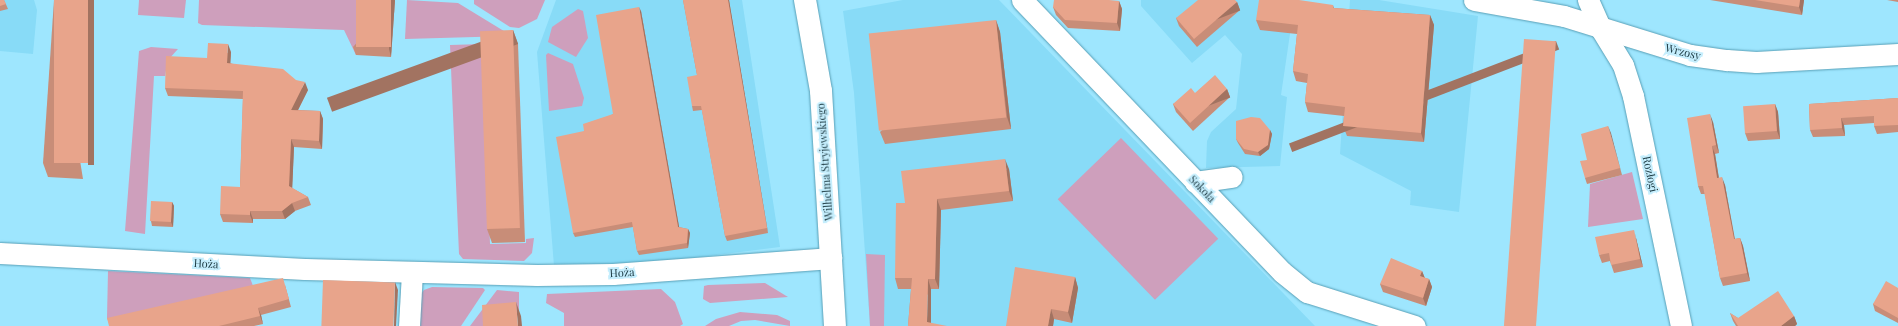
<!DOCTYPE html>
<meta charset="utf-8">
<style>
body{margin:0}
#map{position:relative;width:1898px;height:326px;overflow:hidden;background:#9ee6fe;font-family:"Playfair Display",serif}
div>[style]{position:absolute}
.built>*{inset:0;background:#88dbf7}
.green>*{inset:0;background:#ce9fbc;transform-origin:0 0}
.roads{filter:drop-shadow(0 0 1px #589fb6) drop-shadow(0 0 1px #589fb6)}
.street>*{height:21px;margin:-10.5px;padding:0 10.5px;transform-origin:10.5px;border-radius:10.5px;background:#fff}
.secondary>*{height:22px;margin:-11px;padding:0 11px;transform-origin:11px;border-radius:11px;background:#fff}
.wall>*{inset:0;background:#c88d78}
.shaded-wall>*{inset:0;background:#a27361;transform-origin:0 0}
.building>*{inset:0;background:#e8a48b;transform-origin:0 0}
span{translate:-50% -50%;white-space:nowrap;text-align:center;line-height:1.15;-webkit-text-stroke:4px #c5eefd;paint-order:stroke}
.street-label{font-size:11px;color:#203e47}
</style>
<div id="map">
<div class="built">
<i style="clip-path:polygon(0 0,34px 0,37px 10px,33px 54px,0 51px)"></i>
<i style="clip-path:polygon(556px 0,742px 0,780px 247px,668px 261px,554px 266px,537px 52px)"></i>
<i style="clip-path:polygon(903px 0,999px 0,1315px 326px,870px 326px,854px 93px,843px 11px)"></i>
<i style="clip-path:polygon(1141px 0,1295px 0,1281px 95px,1287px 97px,1280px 166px,1206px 168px,1207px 141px,1211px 132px,1236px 109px,1242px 54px,1225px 35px,1192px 63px,1141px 6px)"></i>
<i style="clip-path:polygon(1350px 0,1379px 0,1478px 16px,1459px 212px,1410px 205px,1411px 191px,1340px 154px)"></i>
</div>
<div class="green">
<i style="clip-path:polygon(139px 0,186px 0,184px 18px,138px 15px)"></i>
<i style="clip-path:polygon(199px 0,359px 0,356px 55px,344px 30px,202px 25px,198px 23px)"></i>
<i style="clip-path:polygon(407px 0,458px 3px,512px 36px,405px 39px)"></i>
<i style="clip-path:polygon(474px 0,545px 0,537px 19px,519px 28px,510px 27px,474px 4px)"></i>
<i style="clip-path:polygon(578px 9px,583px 11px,588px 38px,576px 57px,548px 42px,552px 27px)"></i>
<i style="clip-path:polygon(483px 44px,490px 244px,526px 243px,526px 239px,534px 238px,532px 253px,524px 261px,463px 259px,459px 254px,450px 45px)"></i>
<i style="clip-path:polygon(151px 47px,178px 49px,168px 60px,165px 76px,154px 76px,145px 234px,125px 231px,139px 51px)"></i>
<i style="clip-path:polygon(548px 53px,573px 64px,584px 98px,582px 106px,549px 111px,546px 55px)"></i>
<i style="left:1121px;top:138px;width:140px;height:88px;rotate:46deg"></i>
<i style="clip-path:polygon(1632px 172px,1643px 219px,1588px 227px,1590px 184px)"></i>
<i style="clip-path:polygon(866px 254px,885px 255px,884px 326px,870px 326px)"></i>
<i style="clip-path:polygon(108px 271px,250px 278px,255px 291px,110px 326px,107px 318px)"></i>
<i style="clip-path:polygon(765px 283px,788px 297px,710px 303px,703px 299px,704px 286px,708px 285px)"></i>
<i style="clip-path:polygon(432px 287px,483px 288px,485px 290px,461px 326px,418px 326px,421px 294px,424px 290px)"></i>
<i style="clip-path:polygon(661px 289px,675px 302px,683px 324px,680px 326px,564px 326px,564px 313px,546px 303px,547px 294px)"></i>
<i style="clip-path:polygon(497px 290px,519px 292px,519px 316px,488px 326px,470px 326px)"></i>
<i style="clip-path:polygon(740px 312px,777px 315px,790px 321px,790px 326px,755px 320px,741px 321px,729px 326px,705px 326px,716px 319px)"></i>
</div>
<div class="roads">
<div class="street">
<i style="left:1022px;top:0;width:376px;rotate:46.3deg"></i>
<i style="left:1282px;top:272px;width:32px;rotate:39deg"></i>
<i style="left:1307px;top:292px;width:113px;rotate:17.5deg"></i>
<i style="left:1474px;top:0;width:91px;rotate:10.1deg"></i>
<i style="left:1564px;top:16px;width:132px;rotate:17.2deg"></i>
<i style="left:1690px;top:55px;width:37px;rotate:8deg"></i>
<i style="left:1727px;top:60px;width:29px;rotate:4deg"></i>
<i style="left:1756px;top:62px;width:142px;rotate:-3.2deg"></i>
<i style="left:1588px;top:0;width:32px;rotate:66deg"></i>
<i style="left:1601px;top:29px;width:42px;rotate:58.6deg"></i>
<i style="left:1623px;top:65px;width:33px;rotate:72deg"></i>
<i style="left:1633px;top:96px;width:235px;rotate:78.2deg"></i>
<i style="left:1195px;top:182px;width:37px;rotate:-8deg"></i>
<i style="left:0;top:253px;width:305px;rotate:3deg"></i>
<i style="left:305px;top:269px;width:232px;rotate:1.5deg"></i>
<i style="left:537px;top:275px;width:76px;rotate:-0.8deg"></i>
<i style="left:613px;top:274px;width:219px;rotate:-4.2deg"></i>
<i style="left:409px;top:326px;width:54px;rotate:-86.8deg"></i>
</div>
<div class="secondary">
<i style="left:805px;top:0;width:92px;rotate:80deg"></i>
<i style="left:821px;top:91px;width:235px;rotate:86.6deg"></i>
</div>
</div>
<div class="wall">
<i style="clip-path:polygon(0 0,4px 0,8px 9px,0 11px)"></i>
<i style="clip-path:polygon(54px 0,83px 179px,48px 177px,43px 163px)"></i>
<i style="clip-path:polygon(395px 0,391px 57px,356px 55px,353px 47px)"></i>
<i style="clip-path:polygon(683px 0,729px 0,768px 233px,727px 241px,725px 236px,702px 110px,693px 111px,692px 106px,697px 75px)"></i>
<i style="clip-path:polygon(1710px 0,1804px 0,1802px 15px)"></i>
<i style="clip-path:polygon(1887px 0,1898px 0,1898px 2px)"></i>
<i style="clip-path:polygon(1119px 1px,1122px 9px,1120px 31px,1068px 28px,1056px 15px,1053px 7px)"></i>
<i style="clip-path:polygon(1237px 2px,1240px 10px,1197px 47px,1179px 26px,1176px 18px)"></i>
<i style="clip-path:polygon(1333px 5px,1334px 8px,1430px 15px,1434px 25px,1424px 142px,1347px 136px,1343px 126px,1344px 116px,1308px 112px,1305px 102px,1307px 83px,1296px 81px,1293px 71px,1297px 34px,1260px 30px,1256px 20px)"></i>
<i style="clip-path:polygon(641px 11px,679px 227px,688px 229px,690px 233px,688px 248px,639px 255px,637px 251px,633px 227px,575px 237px,573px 233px,584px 131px,613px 114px)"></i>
<i style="clip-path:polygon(996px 20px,1000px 32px,1011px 129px,885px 144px,880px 132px)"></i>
<i style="clip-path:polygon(513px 30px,518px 44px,525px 242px,492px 243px,487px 229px)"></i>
<i style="clip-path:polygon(231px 52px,230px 63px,308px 90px,298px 110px,320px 111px,323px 119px,322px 149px,294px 147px,292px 188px,308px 197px,311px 205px,295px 211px,285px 219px,253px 219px,253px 223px,223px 222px,220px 214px,240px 187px,243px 99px,168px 96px,165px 88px,207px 58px)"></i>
<i style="clip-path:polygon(1227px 89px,1230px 97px,1193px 131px,1176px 112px,1173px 104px,1195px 93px)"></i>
<i style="clip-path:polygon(1898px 98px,1898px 132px,1877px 134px,1874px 126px,1874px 123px,1844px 125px,1845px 136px,1813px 137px,1810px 130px,1809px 104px)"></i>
<i style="clip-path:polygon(1775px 104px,1778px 112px,1780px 139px,1748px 141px,1745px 133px)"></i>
<i style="clip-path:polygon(1713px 122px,1719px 153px,1715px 154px,1719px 178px,1725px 185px,1735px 239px,1740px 238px,1743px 246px,1750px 281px,1723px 286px,1720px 278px,1705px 194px,1701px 194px,1698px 186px)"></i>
<i style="clip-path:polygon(1608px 126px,1622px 175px,1587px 184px,1585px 178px,1587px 160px)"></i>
<i style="clip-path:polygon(1270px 130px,1272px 134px,1269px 149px,1260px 156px,1245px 154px,1238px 143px,1236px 139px)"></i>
<i style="clip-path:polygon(1009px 169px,1013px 201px,941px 210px,939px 289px,931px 289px,908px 326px,911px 289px,898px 289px,895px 278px,905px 203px)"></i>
<i style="clip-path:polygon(172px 202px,174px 206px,173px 227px,152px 226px,151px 221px)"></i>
<i style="clip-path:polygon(1636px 238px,1643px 267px,1614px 273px,1610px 261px,1602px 263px,1599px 255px)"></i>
<i style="clip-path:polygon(1422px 271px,1425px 278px,1429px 279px,1432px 287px,1426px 306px,1383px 292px,1380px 284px)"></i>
<i style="clip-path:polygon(1075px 277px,1078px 288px,1072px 323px,1054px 319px,1053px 326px,1006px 326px)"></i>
<i style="clip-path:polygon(285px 285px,291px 307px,261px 315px,263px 324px,254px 326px,109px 326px)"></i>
<i style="clip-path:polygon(1898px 288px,1898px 323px,1875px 311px,1873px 304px)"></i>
<i style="clip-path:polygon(1730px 313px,1738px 318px,1794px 316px,1797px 324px,1795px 326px,1736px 326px,1733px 321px)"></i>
</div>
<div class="shaded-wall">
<i style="left:88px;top:0;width:6px;height:165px"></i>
<i style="clip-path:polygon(391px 0,395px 0,391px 57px,389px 49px)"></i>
<i style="clip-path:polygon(728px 0,729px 0,768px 233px,767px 228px)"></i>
<i style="clip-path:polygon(1800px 0,1804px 0,1802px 15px,1799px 7px)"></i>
<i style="clip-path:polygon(1119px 1px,1122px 9px,1120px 31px,1117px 23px)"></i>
<i style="left:1237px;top:2px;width:9px;height:57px;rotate:69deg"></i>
<i style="clip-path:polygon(639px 7px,641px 11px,680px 232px,678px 227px)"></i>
<i style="clip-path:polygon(1430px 15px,1434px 25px,1424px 142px,1421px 133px)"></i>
<i style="clip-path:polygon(996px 20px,1000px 32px,1011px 129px,1007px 117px)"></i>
<i style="left:513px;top:30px;width:15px;height:198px;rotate:70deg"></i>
<i style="left:1556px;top:41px;width:9px;height:286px;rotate:69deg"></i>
<i style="clip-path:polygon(228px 44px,231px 52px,230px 71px,227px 63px)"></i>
<i style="clip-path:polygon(305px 82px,308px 90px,294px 118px,291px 110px)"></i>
<i style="left:1227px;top:89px;width:9px;height:50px;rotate:69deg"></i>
<i style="clip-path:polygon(1775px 104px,1778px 112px,1780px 139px,1777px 131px)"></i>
<i style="clip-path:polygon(320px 111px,323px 119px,322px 149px,319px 141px)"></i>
<i style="clip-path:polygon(1710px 114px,1713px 122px,1719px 153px,1716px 145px)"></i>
<i style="clip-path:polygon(1841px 118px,1844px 125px,1845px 136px,1842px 128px)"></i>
<i style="clip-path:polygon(1608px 126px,1611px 133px,1622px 175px)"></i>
<i style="clip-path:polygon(1270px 130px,1272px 134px,1269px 149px,1260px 156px,1258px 152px)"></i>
<i style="clip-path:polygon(291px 139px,294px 147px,292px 194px,289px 186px)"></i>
<i style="clip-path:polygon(1712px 146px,1715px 154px,1720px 186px,1717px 178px)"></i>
<i style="clip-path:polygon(1005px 159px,1009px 169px,1013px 201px,1009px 191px)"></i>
<i style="clip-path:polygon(1722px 177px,1725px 185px,1736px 247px,1734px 239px)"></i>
<i style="clip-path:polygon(937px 199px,941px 210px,939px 289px,935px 279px)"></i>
<i style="clip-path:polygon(172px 202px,174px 206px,173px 227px,171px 222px)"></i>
<i style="clip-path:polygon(292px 203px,295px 211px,285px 219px,282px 211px)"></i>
<i style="clip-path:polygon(250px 211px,253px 219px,253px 223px,250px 215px)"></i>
<i style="clip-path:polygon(688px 229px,690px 233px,688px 248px,687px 243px)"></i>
<i style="clip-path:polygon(1634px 230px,1636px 238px,1643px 267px,1640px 259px)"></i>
<i style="clip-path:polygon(1740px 238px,1743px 246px,1750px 281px,1747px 273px)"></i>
<i style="clip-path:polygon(1422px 271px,1425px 279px,1420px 276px)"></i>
<i style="clip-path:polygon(1075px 277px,1078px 288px,1072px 323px,1068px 312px)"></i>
<i style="clip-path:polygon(928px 279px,931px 289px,931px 326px,927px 322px)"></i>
<i style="clip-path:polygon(1429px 279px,1432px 287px,1426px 306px,1423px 298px)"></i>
<i style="clip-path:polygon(395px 282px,398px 290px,396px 326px,394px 326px)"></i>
<i style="clip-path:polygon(516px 302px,521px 316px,522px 326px,518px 326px)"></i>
<i style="clip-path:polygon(258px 308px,261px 315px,263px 324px,260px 316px)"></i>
<i style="clip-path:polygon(1051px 309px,1054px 319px,1053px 326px,1048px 326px)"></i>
<i style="clip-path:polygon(1794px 316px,1797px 324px,1795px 326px,1781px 326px)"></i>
</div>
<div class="building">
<i style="clip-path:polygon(0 0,4px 0,6px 4px,0 6px)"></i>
<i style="left:54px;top:0;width:34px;height:163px"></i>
<i style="left:356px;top:0;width:35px;height:47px"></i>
<i style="clip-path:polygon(683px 0,728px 0,767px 228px,725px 236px,701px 106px,692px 106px,687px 77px,697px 75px)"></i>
<i style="clip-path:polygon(1054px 0,1109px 0,1119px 1px,1117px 23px,1065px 20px,1053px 7px)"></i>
<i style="clip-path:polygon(1198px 0,1235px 0,1237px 2px,1194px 39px,1176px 18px)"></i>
<i style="clip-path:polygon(1259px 0,1299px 0,1333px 5px,1333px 8px,1430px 15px,1421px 133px,1343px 126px,1345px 107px,1305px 102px,1308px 74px,1293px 71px,1298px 25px,1256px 20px)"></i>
<i style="clip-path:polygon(1755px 0,1800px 0,1799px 7px)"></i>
<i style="clip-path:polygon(639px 7px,678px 227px,688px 229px,687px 243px,637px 251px,632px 222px,573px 233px,556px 137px,584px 131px,583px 124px,613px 114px,596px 15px)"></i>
<i style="left:996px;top:20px;width:98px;height:128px;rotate:84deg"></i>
<i style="left:513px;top:30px;width:198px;height:33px;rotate:88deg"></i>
<i style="left:1524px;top:39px;width:32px;height:288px;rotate:4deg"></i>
<i style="clip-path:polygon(208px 43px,228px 44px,227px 63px,283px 69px,296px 80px,305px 82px,291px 110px,320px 111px,319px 141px,291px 139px,289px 186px,308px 197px,292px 203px,282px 211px,250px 211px,250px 215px,220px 214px,221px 186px,240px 187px,243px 91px,165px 88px,166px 56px,207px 58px)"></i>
<i style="clip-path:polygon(1215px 75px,1227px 89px,1190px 123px,1173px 104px,1191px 88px,1195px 93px)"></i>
<i style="clip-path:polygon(1898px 98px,1898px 125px,1874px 126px,1874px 116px,1841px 118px,1842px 128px,1810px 130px,1809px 104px)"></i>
<i style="left:1775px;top:104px;width:27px;height:32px;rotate:86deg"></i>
<i style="clip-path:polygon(1710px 114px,1716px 145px,1712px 146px,1717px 178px,1722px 177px,1734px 239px,1740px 238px,1747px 273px,1720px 278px,1703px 186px,1698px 186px,1687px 118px)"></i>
<i style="clip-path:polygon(1251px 117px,1260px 118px,1270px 130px,1268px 145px,1258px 152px,1244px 149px,1236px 139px,1236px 121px)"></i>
<i style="clip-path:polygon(1608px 126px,1620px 168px,1585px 178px,1580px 161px,1587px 160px,1581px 134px)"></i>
<i style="clip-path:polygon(1005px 159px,1009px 191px,937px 199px,935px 279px,928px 279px,927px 322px,947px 326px,908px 326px,912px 278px,895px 278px,896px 203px,905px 203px,901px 171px)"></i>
<i style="left:151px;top:201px;width:21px;height:20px;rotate:3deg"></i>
<i style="clip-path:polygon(1634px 230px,1640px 259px,1611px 265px,1609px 253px,1599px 255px,1595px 237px)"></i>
<i style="clip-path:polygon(1391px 258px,1422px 271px,1420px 276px,1429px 279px,1423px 298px,1380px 284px)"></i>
<i style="clip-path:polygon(1015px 267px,1075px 277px,1068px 312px,1051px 309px,1048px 326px,1006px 326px)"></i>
<i style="clip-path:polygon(283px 278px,289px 299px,258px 308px,260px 316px,219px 326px,109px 326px,107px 318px)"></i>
<i style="left:323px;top:280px;width:72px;height:46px;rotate:2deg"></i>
<i style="clip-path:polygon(1886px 281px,1898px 288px,1898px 318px,1873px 304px)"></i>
<i style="clip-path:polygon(1778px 291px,1794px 316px,1781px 326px,1738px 326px,1730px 313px,1738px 318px)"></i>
<i style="clip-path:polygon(516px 302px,518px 326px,483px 326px,482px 305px)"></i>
</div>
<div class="street-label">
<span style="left:1683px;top:52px;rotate:14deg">Wrzosy</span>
<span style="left:825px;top:162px;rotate:-94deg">Wilhelma Stryjewskiego</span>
<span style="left:1650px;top:174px;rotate:78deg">Rozłogi</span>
<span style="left:1202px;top:189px;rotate:46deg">Sokola</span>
<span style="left:206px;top:264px;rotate:3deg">Hoża</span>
<span style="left:622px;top:273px;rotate:-3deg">Hoża</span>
</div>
</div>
